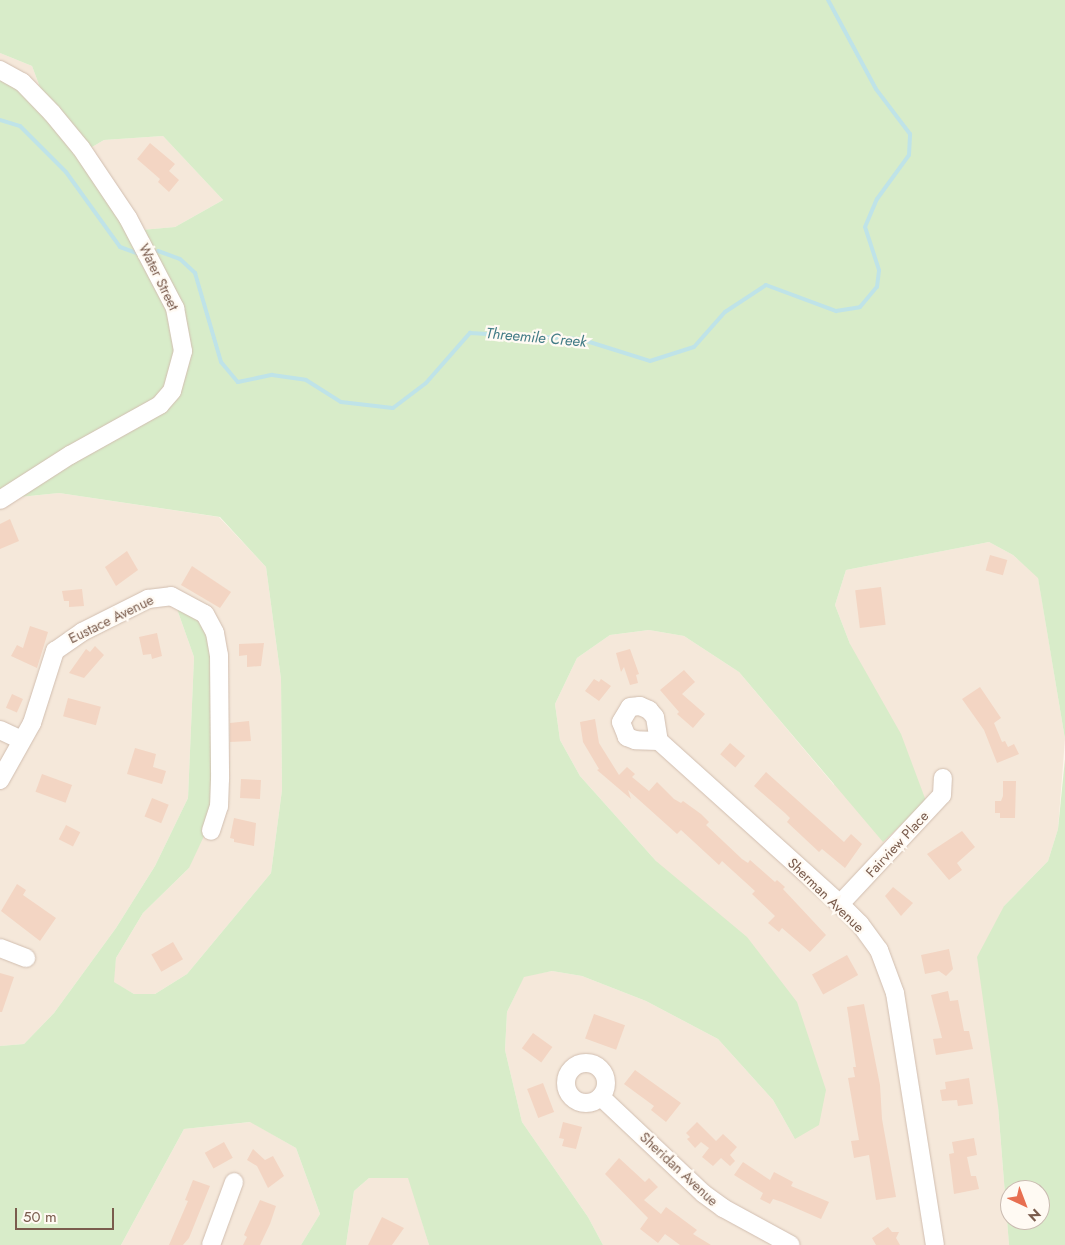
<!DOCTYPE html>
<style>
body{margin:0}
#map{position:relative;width:1065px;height:1245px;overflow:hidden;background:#fdf6ec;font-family:Jost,sans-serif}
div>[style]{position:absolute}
.residential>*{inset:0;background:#f5e8da}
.green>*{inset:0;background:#d8ecc9}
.stream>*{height:4px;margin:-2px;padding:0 2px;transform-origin:2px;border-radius:2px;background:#bfe3e8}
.building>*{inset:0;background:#f3d5c3;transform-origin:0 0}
.roads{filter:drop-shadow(0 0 1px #d1beb0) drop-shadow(0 0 1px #d1beb0)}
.minor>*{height:18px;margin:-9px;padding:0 9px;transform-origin:9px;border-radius:9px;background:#fff}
.minor>.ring{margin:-9px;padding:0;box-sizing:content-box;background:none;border:18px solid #fff;border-radius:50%}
span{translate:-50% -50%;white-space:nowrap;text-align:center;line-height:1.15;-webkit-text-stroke:4.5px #fffaf3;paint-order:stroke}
.street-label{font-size:14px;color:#7a5c4d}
.water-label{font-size:15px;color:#437c86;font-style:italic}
.north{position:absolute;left:1000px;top:1180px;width:50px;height:50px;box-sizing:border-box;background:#fffaf3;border:1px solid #cabbb1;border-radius:50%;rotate:137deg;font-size:14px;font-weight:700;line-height:20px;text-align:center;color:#7a5c4d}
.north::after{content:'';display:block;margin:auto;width:18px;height:22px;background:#e76f51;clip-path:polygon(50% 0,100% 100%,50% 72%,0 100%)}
.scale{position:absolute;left:15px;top:1208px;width:99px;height:22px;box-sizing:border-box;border:2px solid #7a5c4d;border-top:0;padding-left:6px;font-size:15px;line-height:18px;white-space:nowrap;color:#7a5c4d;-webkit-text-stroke:4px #fffaf3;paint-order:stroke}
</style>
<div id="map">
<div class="residential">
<i style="clip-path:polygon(0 53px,32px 66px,44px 98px,0 75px)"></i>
<i style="clip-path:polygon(163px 136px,223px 200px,175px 227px,141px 230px,87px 150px,104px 140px)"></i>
<i style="clip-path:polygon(59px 493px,219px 517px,266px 567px,281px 679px,282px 790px,271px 873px,187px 974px,155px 994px,134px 994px,113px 982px,116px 958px,143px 913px,189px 868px,215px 678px,177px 609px,194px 657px,188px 798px,155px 866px,116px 928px,54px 1013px,24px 1044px,0 1046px,0 494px,10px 498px)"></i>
<i style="clip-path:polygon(989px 542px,1013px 555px,1038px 577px,1065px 739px,1058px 829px,1048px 861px,1004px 906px,998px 1106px,1009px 1245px,603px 1245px,588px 1217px,522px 1122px,505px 1050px,507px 1012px,524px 976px,552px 971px,582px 976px,646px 1001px,718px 1039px,773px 1100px,795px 1139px,656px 861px,580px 776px,560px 740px,555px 704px,577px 658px,610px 635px,649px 630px,684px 636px,739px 672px,834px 785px,850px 644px,835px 605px,846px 570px)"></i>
<i style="clip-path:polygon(251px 1122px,296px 1148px,320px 1214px,301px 1245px,121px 1245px,184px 1129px)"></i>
<i style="clip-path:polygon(369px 1178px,409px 1178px,429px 1245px,346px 1245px,354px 1191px)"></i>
</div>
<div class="green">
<i style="clip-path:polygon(0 0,1065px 0,1065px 739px,1038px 578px,1013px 555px,989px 542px,846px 570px,835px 605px,850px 644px,901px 734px,926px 801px,883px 842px,739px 672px,684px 636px,649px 630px,610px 635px,577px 658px,555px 704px,560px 740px,580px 776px,656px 861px,747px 937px,797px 1002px,826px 1090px,819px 1125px,795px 1139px,773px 1100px,718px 1039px,646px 1001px,582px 976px,552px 971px,524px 977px,507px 1012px,505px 1050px,522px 1122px,588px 1217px,603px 1245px,429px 1245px,408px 1178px,369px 1178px,354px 1191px,346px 1245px,301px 1245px,320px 1214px,296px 1148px,250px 1122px,184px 1129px,121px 1245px,0 1245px,0 1046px,24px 1044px,54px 1013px,116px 928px,155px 866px,188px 798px,194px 657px,177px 609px,194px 615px,207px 630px,215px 678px,214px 792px,204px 836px,189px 868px,143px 913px,116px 958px,114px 982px,134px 994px,155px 994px,187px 974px,271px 873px,282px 790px,281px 679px,266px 567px,220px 517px,59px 493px,10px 498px,155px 415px,187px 362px,185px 315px,141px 230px,175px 227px,223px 200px,163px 136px,104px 140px,87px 150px,44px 98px,32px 66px,0 53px)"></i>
<i style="clip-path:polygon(0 75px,13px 83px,42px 111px,133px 226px,175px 330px,176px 364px,162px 391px,148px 403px,0 491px)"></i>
<i style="clip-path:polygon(evenodd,1065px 759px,1065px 1245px,1009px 1245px,998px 1106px,977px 957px,1004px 906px,1048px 861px,1058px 829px,1065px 759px,1010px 1190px,1040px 1190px,1040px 1220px,1010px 1220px,1010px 1190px)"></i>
</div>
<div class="stream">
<i style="left:0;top:120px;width:21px;rotate:17deg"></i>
<i style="left:20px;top:126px;width:65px;rotate:45deg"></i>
<i style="left:66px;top:172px;width:92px;rotate:54.2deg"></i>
<i style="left:120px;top:247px;width:20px;rotate:20deg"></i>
<i style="left:158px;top:251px;width:23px;rotate:20deg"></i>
<i style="left:180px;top:259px;width:21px;rotate:43deg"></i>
<i style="left:195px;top:273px;width:93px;rotate:73.7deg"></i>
<i style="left:221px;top:362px;width:26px;rotate:50deg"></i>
<i style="left:238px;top:382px;width:35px;rotate:-12deg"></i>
<i style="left:272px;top:375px;width:34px;rotate:8deg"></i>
<i style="left:306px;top:380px;width:41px;rotate:32.2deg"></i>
<i style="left:341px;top:402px;width:52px;rotate:6.6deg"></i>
<i style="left:393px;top:408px;width:41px;rotate:-37.1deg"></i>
<i style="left:426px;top:383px;width:67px;rotate:-48.7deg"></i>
<i style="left:470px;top:333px;width:110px;rotate:3.1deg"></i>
<i style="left:580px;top:339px;width:73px;rotate:17.4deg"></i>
<i style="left:650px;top:361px;width:46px;rotate:-17.7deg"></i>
<i style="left:694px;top:347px;width:47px;rotate:-48.5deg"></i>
<i style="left:725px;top:312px;width:49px;rotate:-33.4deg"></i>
<i style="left:766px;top:285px;width:75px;rotate:20.4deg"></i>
<i style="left:836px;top:311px;width:24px;rotate:-9deg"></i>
<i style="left:860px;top:307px;width:26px;rotate:-50deg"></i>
<i style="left:877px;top:287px;width:17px;rotate:-83deg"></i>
<i style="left:879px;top:270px;width:45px;rotate:-108deg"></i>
<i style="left:865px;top:227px;width:30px;rotate:-67deg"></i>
<i style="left:877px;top:199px;width:54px;rotate:-54deg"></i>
<i style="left:909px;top:155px;width:21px;rotate:-87deg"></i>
<i style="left:910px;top:134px;width:56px;rotate:-127.1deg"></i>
<i style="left:876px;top:89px;width:101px;rotate:-118.3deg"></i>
</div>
<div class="building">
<i style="clip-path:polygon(150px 143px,175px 164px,169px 171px,179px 180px,169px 192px,158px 182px,160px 179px,137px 159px)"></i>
<i style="clip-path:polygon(10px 519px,19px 541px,0 549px,0 524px)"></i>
<i style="clip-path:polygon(127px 551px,138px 570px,116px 586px,105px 567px)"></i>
<i style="left:990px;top:555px;width:18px;height:16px;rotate:16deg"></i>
<i style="clip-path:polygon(192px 566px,231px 592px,220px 608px,181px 585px)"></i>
<i style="left:881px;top:587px;width:38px;height:26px;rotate:83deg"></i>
<i style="clip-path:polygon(82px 589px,84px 606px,69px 607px,69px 601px,64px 601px,62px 591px)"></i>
<i style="clip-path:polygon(30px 626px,48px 632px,37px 668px,11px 656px,17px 645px,23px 648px)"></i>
<i style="clip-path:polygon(157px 633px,162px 656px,152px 659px,151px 654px,143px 655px,139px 637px)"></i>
<i style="clip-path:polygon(264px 643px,261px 666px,247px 667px,247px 655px,239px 656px,239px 644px)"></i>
<i style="clip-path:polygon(95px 646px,104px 655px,84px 678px,69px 673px,86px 649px,90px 652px)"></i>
<i style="clip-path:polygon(630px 649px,639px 674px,636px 675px,638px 683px,630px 685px,624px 667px,621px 672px,616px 653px)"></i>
<i style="clip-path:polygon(684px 670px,695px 682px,682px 694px,705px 714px,693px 728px,677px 714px,679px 712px,660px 690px)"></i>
<i style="clip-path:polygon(594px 679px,599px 682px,601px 679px,611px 686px,599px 701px,585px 691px)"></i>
<i style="clip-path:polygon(980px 687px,1001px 718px,994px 723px,1002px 742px,1005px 741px,1008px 747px,1014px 744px,1019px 754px,997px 763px,984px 730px,962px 699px)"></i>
<i style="left:12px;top:694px;width:12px;height:15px;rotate:24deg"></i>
<i style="left:68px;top:698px;width:34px;height:19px;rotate:15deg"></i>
<i style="clip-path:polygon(595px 719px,599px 743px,619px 775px,627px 767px,635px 774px,632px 777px,649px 791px,657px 782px,674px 799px,681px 803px,683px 801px,701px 814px,709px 822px,706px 825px,742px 859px,748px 863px,750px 860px,775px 882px,777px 880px,785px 887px,783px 889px,826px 935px,810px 952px,782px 928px,779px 932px,768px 923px,775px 916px,752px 894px,755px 891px,722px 861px,719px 865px,681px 830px,677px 834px,628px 790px,631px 799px,597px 770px,599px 769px,583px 742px,580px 722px)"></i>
<i style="clip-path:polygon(249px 721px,251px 741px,230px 742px,230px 723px)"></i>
<i style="left:730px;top:743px;width:20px;height:15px;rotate:41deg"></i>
<i style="clip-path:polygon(135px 748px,156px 754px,153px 767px,166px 771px,162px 784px,127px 774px)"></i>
<i style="clip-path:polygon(766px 772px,844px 842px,851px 834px,862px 844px,845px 868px,822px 849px,819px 852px,787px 822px,790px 818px,785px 813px,754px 786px)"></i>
<i style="left:42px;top:774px;width:32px;height:19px;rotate:20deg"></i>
<i style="left:241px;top:779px;width:20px;height:19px;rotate:3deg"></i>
<i style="clip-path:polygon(1003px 781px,1016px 781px,1015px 818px,1000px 818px,1000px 813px,995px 813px,995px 801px,1001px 801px,1003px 796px)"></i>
<i style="left:152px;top:798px;width:18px;height:20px;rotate:22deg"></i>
<i style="clip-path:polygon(234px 818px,256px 823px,254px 846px,234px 842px,234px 839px,230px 838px)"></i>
<i style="left:66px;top:825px;width:16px;height:16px;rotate:27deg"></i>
<i style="clip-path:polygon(962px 831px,975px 847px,957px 863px,962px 870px,949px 880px,927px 854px)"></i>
<i style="clip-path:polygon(17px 884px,26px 890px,23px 895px,56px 918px,40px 941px,1px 911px)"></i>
<i style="clip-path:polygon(893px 887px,913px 903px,901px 916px,885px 896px)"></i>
<i style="left:173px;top:942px;width:20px;height:25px;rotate:60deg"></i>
<i style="clip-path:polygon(949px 949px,953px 969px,946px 976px,939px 971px,925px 974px,921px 955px)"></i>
<i style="left:847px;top:955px;width:23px;height:40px;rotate:61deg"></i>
<i style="clip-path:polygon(0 973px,14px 977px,2px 1012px,0 1012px)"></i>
<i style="clip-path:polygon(948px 991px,950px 1001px,958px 1000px,964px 1031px,969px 1031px,973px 1049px,936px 1055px,933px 1039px,942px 1038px,931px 995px)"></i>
<i style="clip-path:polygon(864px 1004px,880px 1085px,882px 1119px,896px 1197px,876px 1200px,869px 1155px,854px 1158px,851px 1141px,859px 1140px,848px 1078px,855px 1077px,853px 1067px,856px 1067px,847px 1007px)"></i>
<i style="left:594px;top:1014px;width:33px;height:26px;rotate:20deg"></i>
<i style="left:533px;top:1033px;width:24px;height:19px;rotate:36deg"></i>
<i style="clip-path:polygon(635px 1070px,681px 1103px,666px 1122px,651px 1110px,654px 1106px,624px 1084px)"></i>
<i style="clip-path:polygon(969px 1078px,973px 1104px,958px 1106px,957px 1100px,942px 1101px,940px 1090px,946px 1089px,945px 1082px)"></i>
<i style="left:543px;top:1083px;width:31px;height:17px;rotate:69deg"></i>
<i style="clip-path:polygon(563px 1122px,582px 1127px,576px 1149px,562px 1146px,564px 1139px,559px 1138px)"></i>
<i style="clip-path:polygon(697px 1122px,716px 1141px,723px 1134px,737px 1147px,730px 1155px,735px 1161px,730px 1166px,721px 1158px,713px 1166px,702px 1157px,709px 1148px,701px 1142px,695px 1148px,687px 1139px,690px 1137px,686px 1133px)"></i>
<i style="clip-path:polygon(974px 1138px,977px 1155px,967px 1157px,971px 1176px,976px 1176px,979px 1189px,954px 1194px,949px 1154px,954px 1153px,952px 1142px)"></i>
<i style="left:224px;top:1142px;width:18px;height:22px;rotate:61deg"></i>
<i style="clip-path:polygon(253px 1149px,265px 1160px,273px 1156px,284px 1176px,268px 1188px,257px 1166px,247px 1160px)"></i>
<i style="clip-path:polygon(619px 1158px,645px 1182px,649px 1178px,658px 1187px,644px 1200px,661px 1214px,666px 1207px,697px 1230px,693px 1234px,711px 1245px,680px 1245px,665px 1234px,658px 1243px,640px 1229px,648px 1218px,605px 1174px)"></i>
<i style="clip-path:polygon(743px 1162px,770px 1180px,774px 1172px,793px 1182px,791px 1186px,829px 1202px,821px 1219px,782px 1202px,773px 1199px,770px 1204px,760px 1199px,763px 1193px,734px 1175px)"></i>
<i style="clip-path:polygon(193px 1180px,210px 1186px,189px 1238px,183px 1245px,169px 1245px,188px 1201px,185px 1200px)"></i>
<i style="clip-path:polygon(260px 1200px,276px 1206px,270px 1224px,260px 1245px,243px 1245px,247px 1237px,244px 1235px)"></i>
<i style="clip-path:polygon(382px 1217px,404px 1228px,392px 1245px,368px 1245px)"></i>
<i style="clip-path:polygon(888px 1227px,892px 1232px,899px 1232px,896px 1238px,900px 1245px,876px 1245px,872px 1238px)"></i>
</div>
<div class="roads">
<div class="minor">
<i style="left:0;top:70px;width:25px;rotate:29deg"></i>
<i style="left:22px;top:82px;width:43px;rotate:45.9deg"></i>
<i style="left:52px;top:113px;width:45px;rotate:50.4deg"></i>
<i style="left:81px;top:148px;width:84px;rotate:56.1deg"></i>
<i style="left:128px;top:218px;width:102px;rotate:62.4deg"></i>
<i style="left:175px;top:308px;width:44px;rotate:79.5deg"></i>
<i style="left:183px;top:351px;width:41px;rotate:105.4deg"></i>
<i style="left:172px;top:391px;width:18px;rotate:131deg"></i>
<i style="left:160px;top:405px;width:103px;rotate:150.9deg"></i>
<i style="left:70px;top:455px;width:83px;rotate:147.3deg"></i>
<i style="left:0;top:730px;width:23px;rotate:25deg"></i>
<i style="left:659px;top:741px;width:24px;rotate:-178deg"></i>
<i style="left:635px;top:740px;width:9px;rotate:-159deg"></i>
<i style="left:627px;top:737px;width:16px;rotate:-112deg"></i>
<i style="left:621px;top:722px;width:17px;rotate:-59deg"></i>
<i style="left:630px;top:707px;width:10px;rotate:-6deg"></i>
<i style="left:640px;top:706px;width:10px;rotate:24deg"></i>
<i style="left:649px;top:710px;width:9px;rotate:49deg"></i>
<i style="left:655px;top:717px;width:24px;rotate:81deg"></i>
<i style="left:659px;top:741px;width:244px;rotate:42deg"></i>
<i style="left:840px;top:904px;width:28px;rotate:45deg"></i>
<i style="left:860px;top:924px;width:32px;rotate:54deg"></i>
<i style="left:879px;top:950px;width:46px;rotate:69.6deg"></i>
<i style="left:895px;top:993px;width:255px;rotate:81deg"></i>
<i style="left:0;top:780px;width:65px;rotate:-60.7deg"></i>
<i style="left:32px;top:723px;width:76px;rotate:-72.3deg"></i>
<i style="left:55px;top:651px;width:33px;rotate:-35deg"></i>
<i style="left:82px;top:632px;width:74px;rotate:-26.6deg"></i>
<i style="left:148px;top:599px;width:23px;rotate:-7deg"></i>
<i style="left:171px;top:596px;width:38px;rotate:28deg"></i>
<i style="left:205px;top:614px;width:21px;rotate:62deg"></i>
<i style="left:215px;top:633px;width:22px;rotate:80deg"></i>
<i style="left:219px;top:655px;width:124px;rotate:89.5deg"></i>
<i style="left:220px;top:779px;width:27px;rotate:92deg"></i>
<i style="left:219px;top:806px;width:26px;rotate:108deg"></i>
<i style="left:840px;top:904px;width:149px;rotate:-46.9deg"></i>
<i style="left:942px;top:795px;width:17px;rotate:-87deg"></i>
<i style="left:0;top:948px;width:28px;rotate:21deg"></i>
<i class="ring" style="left:566px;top:1063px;width:22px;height:22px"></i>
<i style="left:601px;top:1097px;width:141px;rotate:43.3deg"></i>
<i style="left:704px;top:1194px;width:24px;rotate:36deg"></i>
<i style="left:723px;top:1208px;width:77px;rotate:28.6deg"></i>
<i style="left:211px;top:1245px;width:67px;rotate:-69.9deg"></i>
</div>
</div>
<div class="street-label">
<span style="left:159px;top:277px;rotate:64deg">Water Street</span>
<span style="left:111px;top:619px;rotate:-26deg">Eustace Avenue</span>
<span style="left:897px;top:844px;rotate:-47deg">Fairview Place</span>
<span style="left:826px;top:895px;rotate:44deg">Sherman Avenue</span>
<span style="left:679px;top:1169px;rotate:43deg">Sheridan Avenue</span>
</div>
<div class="water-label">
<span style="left:536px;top:338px;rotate:5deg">Threemile Creek</span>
</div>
<div class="north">N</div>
<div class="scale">50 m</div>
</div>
